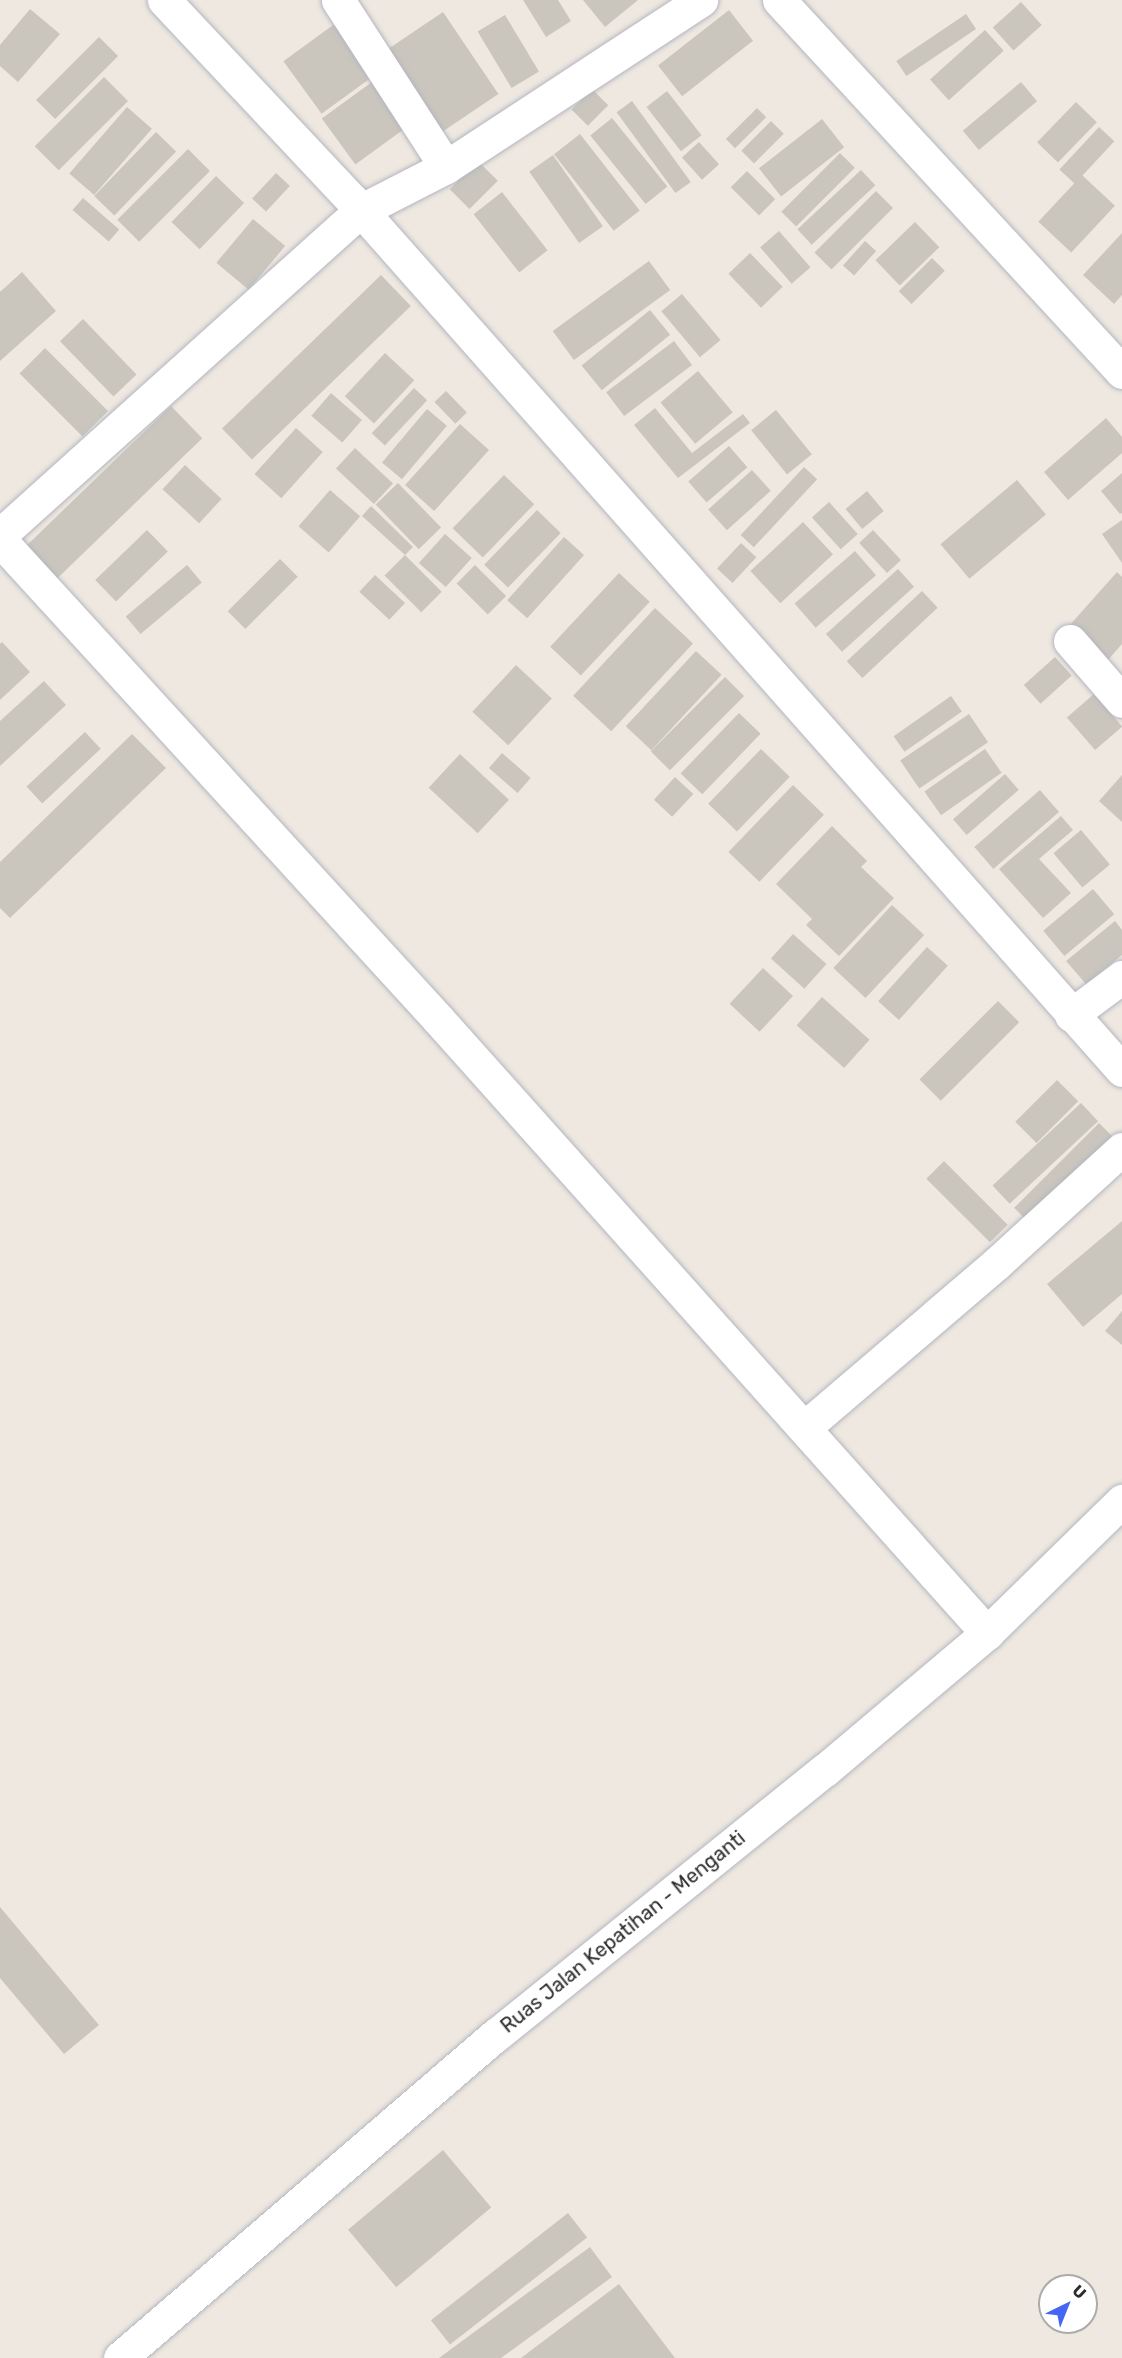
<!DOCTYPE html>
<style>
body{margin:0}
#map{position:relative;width:1122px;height:2358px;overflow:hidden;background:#eee8e0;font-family:Rubik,sans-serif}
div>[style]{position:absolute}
.building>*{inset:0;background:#cac6be;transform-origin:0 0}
.roads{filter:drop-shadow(0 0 2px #b4b6c0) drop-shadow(0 0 2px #b4b6c0)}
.minor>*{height:33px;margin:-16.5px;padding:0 16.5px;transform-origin:16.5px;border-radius:16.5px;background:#fff}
.secondary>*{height:33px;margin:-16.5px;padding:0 16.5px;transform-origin:16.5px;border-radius:16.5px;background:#fff}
span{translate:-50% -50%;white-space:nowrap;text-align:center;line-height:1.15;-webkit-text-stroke:6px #fff;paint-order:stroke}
.street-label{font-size:20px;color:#2d2d2d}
.north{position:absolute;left:1038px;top:2274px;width:60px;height:60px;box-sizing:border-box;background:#fff;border:2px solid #ababab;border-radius:50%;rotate:43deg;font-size:16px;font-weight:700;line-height:24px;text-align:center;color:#2d2d2d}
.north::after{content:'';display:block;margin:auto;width:21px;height:27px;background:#4765f5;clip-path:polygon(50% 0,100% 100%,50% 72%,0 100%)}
</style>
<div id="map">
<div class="building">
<i style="clip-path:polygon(523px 0,558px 0,571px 21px,546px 37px)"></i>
<i style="clip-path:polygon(583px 0,638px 0,605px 27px)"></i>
<i style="left:1021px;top:2px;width:31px;height:38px;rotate:48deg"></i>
<i style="clip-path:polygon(30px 9px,60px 34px,18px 82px,0 66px,0 45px)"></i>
<i style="left:729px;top:10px;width:39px;height:90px;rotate:52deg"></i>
<i style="left:443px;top:12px;width:99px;height:68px;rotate:56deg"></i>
<i style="left:966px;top:14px;width:18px;height:84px;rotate:56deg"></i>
<i style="left:505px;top:15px;width:66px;height:32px;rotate:59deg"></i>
<i style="left:340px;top:20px;width:65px;height:70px;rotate:54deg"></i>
<i style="left:985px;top:30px;width:28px;height:74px;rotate:48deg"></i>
<i style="left:99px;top:37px;width:27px;height:89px;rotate:45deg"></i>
<i style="left:104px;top:77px;width:34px;height:98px;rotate:45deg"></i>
<i style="left:372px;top:82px;width:57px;height:62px;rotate:54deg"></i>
<i style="left:1021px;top:82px;width:25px;height:76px;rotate:50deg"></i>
<i style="left:592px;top:89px;width:23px;height:29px;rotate:45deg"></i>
<i style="left:667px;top:91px;width:56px;height:26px;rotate:52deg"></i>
<i style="left:632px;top:101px;width:100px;height:19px;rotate:54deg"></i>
<i style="left:1076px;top:102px;width:29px;height:56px;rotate:44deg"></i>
<i style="left:127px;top:107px;width:33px;height:88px;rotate:41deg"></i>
<i style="left:757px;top:108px;width:13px;height:44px;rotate:45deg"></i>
<i style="left:612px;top:118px;width:88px;height:28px;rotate:51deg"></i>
<i style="left:822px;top:119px;width:36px;height:80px;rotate:52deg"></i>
<i style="left:771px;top:121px;width:18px;height:42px;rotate:45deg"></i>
<i style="left:1099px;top:127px;width:21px;height:58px;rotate:43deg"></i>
<i style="left:156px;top:132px;width:28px;height:89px;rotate:44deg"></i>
<i style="left:580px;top:134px;width:97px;height:33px;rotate:52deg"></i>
<i style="left:699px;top:142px;width:30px;height:23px;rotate:48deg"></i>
<i style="left:188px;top:149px;width:31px;height:100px;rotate:45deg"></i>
<i style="left:840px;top:153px;width:21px;height:83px;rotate:45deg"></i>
<i style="left:553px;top:155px;width:87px;height:29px;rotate:55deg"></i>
<i style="left:478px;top:161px;width:28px;height:40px;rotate:45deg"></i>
<i style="left:861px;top:170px;width:21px;height:87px;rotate:47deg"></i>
<i style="left:747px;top:171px;width:40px;height:23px;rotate:45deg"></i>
<i style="left:276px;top:173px;width:19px;height:35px;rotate:43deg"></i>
<i style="left:1082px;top:175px;width:45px;height:64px;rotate:43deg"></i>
<i style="left:216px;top:176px;width:39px;height:64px;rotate:44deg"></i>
<i style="left:876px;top:191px;width:24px;height:87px;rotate:45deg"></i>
<i style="left:502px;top:192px;width:74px;height:36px;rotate:52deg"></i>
<i style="left:83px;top:198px;width:48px;height:16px;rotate:41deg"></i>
<i style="left:253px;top:219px;width:42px;height:57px;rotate:40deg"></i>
<i style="left:915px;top:222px;width:35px;height:55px;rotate:46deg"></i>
<i style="left:779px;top:231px;width:48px;height:25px;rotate:49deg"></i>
<i style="clip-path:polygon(1122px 233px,1122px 295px,1114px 304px,1083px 275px)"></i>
<i style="left:865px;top:241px;width:15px;height:33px;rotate:42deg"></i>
<i style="left:750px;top:253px;width:47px;height:30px;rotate:46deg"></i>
<i style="left:932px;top:258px;width:18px;height:47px;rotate:45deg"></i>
<i style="left:649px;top:261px;width:36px;height:119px;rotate:54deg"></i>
<i style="clip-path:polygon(22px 272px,56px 311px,0 361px,0 292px)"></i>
<i style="left:381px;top:275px;width:43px;height:221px;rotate:46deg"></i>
<i style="left:682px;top:294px;width:60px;height:27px;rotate:50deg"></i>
<i style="left:650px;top:310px;width:32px;height:88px;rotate:51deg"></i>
<i style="left:83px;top:319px;width:77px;height:32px;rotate:46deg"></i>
<i style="left:674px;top:341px;width:30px;height:85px;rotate:53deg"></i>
<i style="left:45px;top:348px;width:89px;height:36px;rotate:45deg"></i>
<i style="left:385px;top:353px;width:40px;height:59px;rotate:43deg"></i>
<i style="left:698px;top:371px;width:54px;height:49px;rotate:50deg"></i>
<i style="left:414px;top:388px;width:18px;height:62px;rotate:43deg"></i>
<i style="left:446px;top:391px;width:30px;height:16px;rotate:46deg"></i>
<i style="left:331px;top:393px;width:41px;height:30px;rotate:41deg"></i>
<i style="left:171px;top:406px;width:45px;height:205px;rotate:46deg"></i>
<i style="clip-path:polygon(655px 408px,692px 453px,743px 414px,750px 423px,678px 478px,634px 425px)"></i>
<i style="left:427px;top:409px;width:26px;height:70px;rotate:40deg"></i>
<i style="left:776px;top:410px;width:57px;height:32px;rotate:51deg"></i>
<i style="clip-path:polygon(1106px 418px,1122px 437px,1122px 453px,1068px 500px,1044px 472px)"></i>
<i style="left:460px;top:424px;width:39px;height:82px;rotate:42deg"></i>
<i style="left:296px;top:428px;width:36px;height:62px;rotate:42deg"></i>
<i style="left:729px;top:446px;width:28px;height:54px;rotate:49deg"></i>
<i style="left:355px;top:448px;width:52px;height:28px;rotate:43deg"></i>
<i style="left:185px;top:465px;width:50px;height:33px;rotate:43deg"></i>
<i style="left:804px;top:467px;width:18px;height:93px;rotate:43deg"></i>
<i style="left:752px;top:470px;width:28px;height:59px;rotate:48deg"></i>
<i style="clip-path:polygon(1122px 473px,1122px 513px,1120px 514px,1101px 491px)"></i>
<i style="left:504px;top:475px;width:42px;height:74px;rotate:44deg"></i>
<i style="left:1017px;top:480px;width:45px;height:100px;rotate:50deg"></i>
<i style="left:398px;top:483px;width:62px;height:31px;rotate:46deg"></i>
<i style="left:330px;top:490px;width:40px;height:48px;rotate:41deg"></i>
<i style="left:867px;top:491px;width:26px;height:28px;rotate:50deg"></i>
<i style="left:829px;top:502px;width:43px;height:23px;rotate:48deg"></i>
<i style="clip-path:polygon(371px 506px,413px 547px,405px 555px,362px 516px)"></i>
<i style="left:537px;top:510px;width:33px;height:76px;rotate:44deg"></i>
<i style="clip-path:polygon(1122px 520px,1122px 563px,1102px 534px)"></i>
<i style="left:803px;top:522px;width:44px;height:72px;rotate:47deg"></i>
<i style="left:147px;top:530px;width:30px;height:72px;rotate:46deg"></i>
<i style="left:873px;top:530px;width:41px;height:19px;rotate:47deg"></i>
<i style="left:445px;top:534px;width:36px;height:39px;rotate:42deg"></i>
<i style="left:564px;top:537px;width:27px;height:85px;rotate:42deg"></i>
<i style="left:741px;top:543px;width:21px;height:35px;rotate:43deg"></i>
<i style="left:855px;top:551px;width:32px;height:80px;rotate:49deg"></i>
<i style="left:405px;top:555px;width:52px;height:29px;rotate:45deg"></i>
<i style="left:280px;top:559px;width:25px;height:74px;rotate:45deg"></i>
<i style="left:187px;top:565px;width:23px;height:80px;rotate:50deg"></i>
<i style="left:475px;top:565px;width:44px;height:26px;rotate:45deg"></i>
<i style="left:898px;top:569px;width:24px;height:97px;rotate:48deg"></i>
<i style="clip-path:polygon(1117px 572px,1122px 577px,1122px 644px,1108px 660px,1069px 626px)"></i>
<i style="left:619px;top:573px;width:42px;height:101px;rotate:43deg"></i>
<i style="left:375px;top:575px;width:41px;height:23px;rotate:43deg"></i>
<i style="left:922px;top:591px;width:23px;height:103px;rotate:47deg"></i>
<i style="left:655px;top:608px;width:52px;height:120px;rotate:43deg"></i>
<i style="clip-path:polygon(2px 642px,30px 672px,0 700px,0 644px)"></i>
<i style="left:696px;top:651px;width:35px;height:103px;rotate:43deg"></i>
<i style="left:1055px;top:657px;width:25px;height:42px;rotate:48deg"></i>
<i style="left:516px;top:665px;width:49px;height:64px;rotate:43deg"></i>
<i style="left:725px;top:677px;width:27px;height:105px;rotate:45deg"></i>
<i style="clip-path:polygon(44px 681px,66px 705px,0 766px,0 721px)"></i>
<i style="left:1094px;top:694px;width:43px;height:36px;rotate:49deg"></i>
<i style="left:951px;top:696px;width:19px;height:70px;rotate:55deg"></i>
<i style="left:739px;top:713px;width:30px;height:84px;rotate:44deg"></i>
<i style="left:969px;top:714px;width:34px;height:83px;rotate:56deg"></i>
<i style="left:85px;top:732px;width:23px;height:80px;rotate:47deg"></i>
<i style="clip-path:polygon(132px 734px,166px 768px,10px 918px,0 908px,0 862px)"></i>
<i style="left:761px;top:749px;width:40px;height:76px;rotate:44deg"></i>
<i style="left:985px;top:749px;width:29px;height:74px;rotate:55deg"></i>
<i style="left:502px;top:753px;width:38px;height:20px;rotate:41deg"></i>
<i style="left:460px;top:754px;width:67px;height:46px;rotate:43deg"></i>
<i style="left:1005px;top:774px;width:21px;height:69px;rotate:49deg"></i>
<i style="clip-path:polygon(1122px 775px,1122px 822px,1099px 801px)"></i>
<i style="left:675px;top:777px;width:25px;height:31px;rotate:43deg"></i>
<i style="left:793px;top:785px;width:43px;height:93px;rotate:44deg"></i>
<i style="left:1040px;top:790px;width:29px;height:87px;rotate:49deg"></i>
<i style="clip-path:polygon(1061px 816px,1073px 830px,1039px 859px,1071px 893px,1043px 918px,999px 869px)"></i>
<i style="clip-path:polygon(832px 826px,867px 861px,861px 867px,894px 898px,839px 956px,806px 925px,812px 919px,776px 884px)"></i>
<i style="left:1081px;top:830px;width:45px;height:36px;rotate:50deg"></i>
<i style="left:1093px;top:889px;width:33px;height:65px;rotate:50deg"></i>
<i style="left:892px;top:905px;width:44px;height:86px;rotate:43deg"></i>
<i style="clip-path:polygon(1115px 921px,1122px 930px,1122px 955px,1086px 984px,1066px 961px)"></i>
<i style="left:793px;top:934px;width:45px;height:33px;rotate:42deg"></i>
<i style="left:927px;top:947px;width:28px;height:73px;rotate:42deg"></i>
<i style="left:763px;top:968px;width:41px;height:49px;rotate:43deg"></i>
<i style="left:822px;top:997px;width:64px;height:38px;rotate:42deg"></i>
<i style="left:998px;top:1001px;width:30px;height:111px;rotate:45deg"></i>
<i style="left:1057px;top:1080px;width:30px;height:59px;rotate:45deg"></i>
<i style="left:1081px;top:1103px;width:25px;height:121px;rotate:47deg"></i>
<i style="left:1099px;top:1123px;width:28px;height:120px;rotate:45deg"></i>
<i style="left:944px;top:1161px;width:90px;height:25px;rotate:45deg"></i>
<i style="clip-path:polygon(1122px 1221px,1122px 1294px,1083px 1327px,1047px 1284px)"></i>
<i style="clip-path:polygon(1122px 1311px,1122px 1345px,1105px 1331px)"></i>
<i style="clip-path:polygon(0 1907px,99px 2025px,64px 2054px,0 1978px)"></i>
<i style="left:443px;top:2150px;width:75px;height:124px;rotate:50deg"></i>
<i style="left:568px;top:2213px;width:31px;height:174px;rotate:52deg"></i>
<i style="clip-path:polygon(590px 2247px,612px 2277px,501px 2358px,439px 2358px)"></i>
<i style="clip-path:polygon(619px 2284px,675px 2358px,521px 2358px)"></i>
</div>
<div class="roads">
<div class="minor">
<i style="left:164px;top:0;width:273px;rotate:46.8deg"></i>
<i style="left:351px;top:199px;width:1163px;rotate:48.49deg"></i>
<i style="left:779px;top:0;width:506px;rotate:47.32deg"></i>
<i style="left:446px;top:167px;width:305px;rotate:-33.2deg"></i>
<i style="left:0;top:535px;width:484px;rotate:-42deg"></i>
<i style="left:360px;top:211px;width:97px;rotate:-27.1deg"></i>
<i style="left:446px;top:167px;width:199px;rotate:-122.9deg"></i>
<i style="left:0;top:540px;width:649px;rotate:47.56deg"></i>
<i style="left:438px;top:1019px;width:824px;rotate:48.2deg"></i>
<i style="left:1070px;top:641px;width:79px;rotate:49.1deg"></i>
<i style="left:1071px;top:1015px;width:64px;rotate:-36.7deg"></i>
<i style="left:804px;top:1428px;width:254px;rotate:-40.5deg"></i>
<i style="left:997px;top:1263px;width:169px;rotate:-42.4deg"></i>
</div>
<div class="secondary">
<i style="left:120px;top:2358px;width:496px;rotate:-40.7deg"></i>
<i style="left:496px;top:2035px;width:422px;rotate:-38.9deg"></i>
<i style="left:825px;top:1770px;width:212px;rotate:-40.2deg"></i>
<i style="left:987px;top:1633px;width:189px;rotate:-44.4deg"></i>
</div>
</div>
<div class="street-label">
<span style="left:623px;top:1932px;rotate:-39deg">Ruas Jalan Kepatihan - Menganti</span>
</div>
<div class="north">U</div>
</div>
